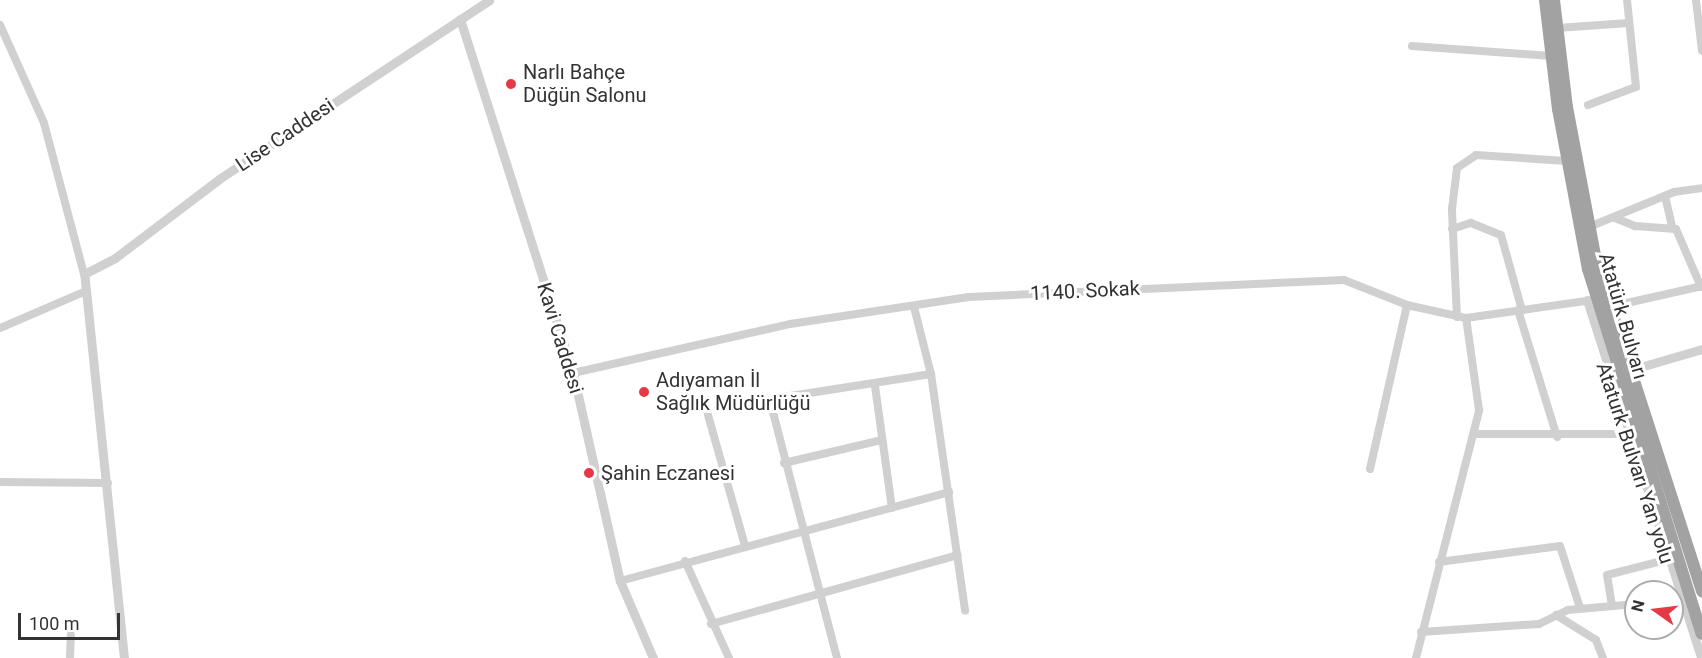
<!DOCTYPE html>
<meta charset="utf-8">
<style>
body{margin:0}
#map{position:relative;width:1702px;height:658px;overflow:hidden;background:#fff;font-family:Roboto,sans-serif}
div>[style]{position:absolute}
.minor>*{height:8px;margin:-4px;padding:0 4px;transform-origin:4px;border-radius:4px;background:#d0d0d0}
.tertiary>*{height:9px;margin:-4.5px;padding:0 4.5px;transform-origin:4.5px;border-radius:4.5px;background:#d0d0d0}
.trunk>*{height:12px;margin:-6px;padding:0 6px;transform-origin:6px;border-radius:6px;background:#a2a2a2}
.dots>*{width:16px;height:16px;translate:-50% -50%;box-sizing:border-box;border:3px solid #fff;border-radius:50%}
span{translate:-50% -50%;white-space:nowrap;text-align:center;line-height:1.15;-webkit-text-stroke:6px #fff;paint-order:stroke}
.poi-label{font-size:20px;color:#333}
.left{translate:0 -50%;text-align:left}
.street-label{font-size:20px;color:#333}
.north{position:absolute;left:1624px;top:580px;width:60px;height:60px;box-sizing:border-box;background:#fff;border:2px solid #adadad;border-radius:50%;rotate:284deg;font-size:16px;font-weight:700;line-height:24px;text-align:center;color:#333}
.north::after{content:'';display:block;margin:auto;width:21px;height:27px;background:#e63946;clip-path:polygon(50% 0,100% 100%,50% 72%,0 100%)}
.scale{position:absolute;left:18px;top:613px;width:102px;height:27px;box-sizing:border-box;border:3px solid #333;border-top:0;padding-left:8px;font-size:18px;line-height:21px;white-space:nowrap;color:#333;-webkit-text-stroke:4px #fff;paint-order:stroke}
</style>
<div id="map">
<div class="minor">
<i style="left:1696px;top:0;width:51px;rotate:83.3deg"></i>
<i style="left:0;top:25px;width:107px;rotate:65.8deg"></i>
<i style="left:44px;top:123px;width:156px;rotate:75.2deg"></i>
<i style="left:1557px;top:28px;width:72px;rotate:-4deg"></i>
<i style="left:1412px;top:46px;width:139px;rotate:4.1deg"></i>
<i style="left:1588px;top:105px;width:51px;rotate:-20.6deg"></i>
<i style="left:1636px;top:87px;width:87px;rotate:-95.9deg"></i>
<i style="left:1665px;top:196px;width:32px;rotate:77deg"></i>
<i style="left:1615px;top:218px;width:22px;rotate:22deg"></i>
<i style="left:1635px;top:226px;width:41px;rotate:4.2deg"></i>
<i style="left:1676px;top:229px;width:63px;rotate:66.7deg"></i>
<i style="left:1589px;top:227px;width:92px;rotate:-22.4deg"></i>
<i style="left:1674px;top:192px;width:28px;rotate:-8deg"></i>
<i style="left:1452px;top:229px;width:20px;rotate:-18deg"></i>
<i style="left:1471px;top:223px;width:32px;rotate:22deg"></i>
<i style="left:1501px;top:235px;width:78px;rotate:74.4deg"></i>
<i style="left:914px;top:307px;width:69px;rotate:75.8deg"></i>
<i style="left:931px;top:374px;width:239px;rotate:81.8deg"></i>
<i style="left:1609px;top:307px;width:95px;rotate:-12.7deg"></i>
<i style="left:1518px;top:310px;width:133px;rotate:72.9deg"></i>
<i style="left:1457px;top:317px;width:108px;rotate:-92.7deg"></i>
<i style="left:1452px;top:209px;width:41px;rotate:-83deg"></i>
<i style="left:1457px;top:168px;width:23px;rotate:-34deg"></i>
<i style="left:1476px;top:155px;width:91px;rotate:3.8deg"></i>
<i style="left:0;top:328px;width:94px;rotate:-23.3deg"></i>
<i style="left:573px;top:373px;width:222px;rotate:-12.7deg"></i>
<i style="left:790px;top:324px;width:181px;rotate:-8.6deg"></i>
<i style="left:969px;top:297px;width:375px;rotate:-2.6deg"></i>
<i style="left:1344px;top:280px;width:68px;rotate:21.6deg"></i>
<i style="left:1407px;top:305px;width:60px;rotate:12.4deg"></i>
<i style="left:1466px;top:318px;width:127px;rotate:-8.1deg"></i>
<i style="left:875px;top:386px;width:123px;rotate:82.1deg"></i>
<i style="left:708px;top:415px;width:136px;rotate:74.2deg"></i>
<i style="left:1474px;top:434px;width:160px"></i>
<i style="left:784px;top:463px;width:101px;rotate:-13.2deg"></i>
<i style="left:1370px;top:469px;width:168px;rotate:-77.3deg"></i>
<i style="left:0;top:482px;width:108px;rotate:0.5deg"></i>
<i style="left:685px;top:561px;width:107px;rotate:65.6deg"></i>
<i style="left:1439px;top:562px;width:122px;rotate:-7.5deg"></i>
<i style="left:1560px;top:546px;width:65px;rotate:72.1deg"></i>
<i style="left:620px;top:581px;width:341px;rotate:-15.1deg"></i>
<i style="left:1672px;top:597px;width:13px;rotate:-23deg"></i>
<i style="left:1612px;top:606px;width:31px;rotate:-99deg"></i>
<i style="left:1607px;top:575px;width:61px;rotate:-14.3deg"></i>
<i style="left:1556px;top:615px;width:47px;rotate:32deg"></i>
<i style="left:1596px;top:640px;width:19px;rotate:69deg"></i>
<i style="left:711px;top:624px;width:256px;rotate:-15.6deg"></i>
<i style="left:1421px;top:632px;width:118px;rotate:-3.9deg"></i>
<i style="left:1539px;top:624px;width:32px;rotate:-26deg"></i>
<i style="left:1568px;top:610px;width:68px;rotate:-5deg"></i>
<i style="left:70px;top:658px;width:23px;rotate:-88deg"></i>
<i style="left:837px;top:658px;width:257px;rotate:-104.6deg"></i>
<i style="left:772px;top:409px;width:17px;rotate:-45deg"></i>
<i style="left:784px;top:397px;width:149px;rotate:-8.9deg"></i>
<i style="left:1416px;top:658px;width:256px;rotate:-75.7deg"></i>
<i style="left:1479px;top:410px;width:93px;rotate:-98deg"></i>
</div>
<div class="tertiary">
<i style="left:460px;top:19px;width:372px;rotate:72.3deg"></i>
<i style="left:573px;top:373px;width:213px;rotate:77.3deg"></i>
<i style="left:620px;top:581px;width:84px;rotate:66.8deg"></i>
<i style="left:1587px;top:300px;width:376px;rotate:72.3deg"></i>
<i style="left:1630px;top:370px;width:75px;rotate:-16.3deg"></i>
<i style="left:124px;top:658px;width:386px;rotate:-95.9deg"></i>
<i style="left:84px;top:274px;width:35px;rotate:-27deg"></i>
<i style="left:115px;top:258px;width:131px;rotate:-37.2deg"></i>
<i style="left:219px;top:179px;width:324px;rotate:-33.5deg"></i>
</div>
<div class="trunk">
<i style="left:1545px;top:0;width:110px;rotate:83.2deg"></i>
<i style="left:1558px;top:109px;width:163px;rotate:79.4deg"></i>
<i style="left:1588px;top:269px;width:382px;rotate:72.7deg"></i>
<i style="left:1554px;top:0;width:108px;rotate:83.1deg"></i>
<i style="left:1567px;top:107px;width:162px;rotate:79.3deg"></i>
<i style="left:1597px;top:266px;width:342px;rotate:72.1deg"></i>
</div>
<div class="dots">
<i style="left:511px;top:84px;background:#e63946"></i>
<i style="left:644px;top:392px;background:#e63946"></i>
<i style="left:589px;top:473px;background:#e63946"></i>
</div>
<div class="poi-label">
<span class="left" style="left:523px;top:84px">Narlı Bahçe<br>Düğün Salonu</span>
<span class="left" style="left:656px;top:392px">Adıyaman İl<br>Sağlık Müdürlüğü</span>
<span class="left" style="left:601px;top:473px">Şahin Eczanesi</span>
</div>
<div class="street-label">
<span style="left:285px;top:135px;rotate:-34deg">Lise Caddesi</span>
<span style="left:1085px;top:291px;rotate:-3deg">1140. Sokak</span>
<span style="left:1623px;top:316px;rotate:74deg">Atatürk Bulvarı</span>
<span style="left:560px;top:338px;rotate:73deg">Kavi Caddesi</span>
<span style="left:1635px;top:463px;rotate:72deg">Ataturk Bulvarı Yan yolu</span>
</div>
<div class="north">N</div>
<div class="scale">100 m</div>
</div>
